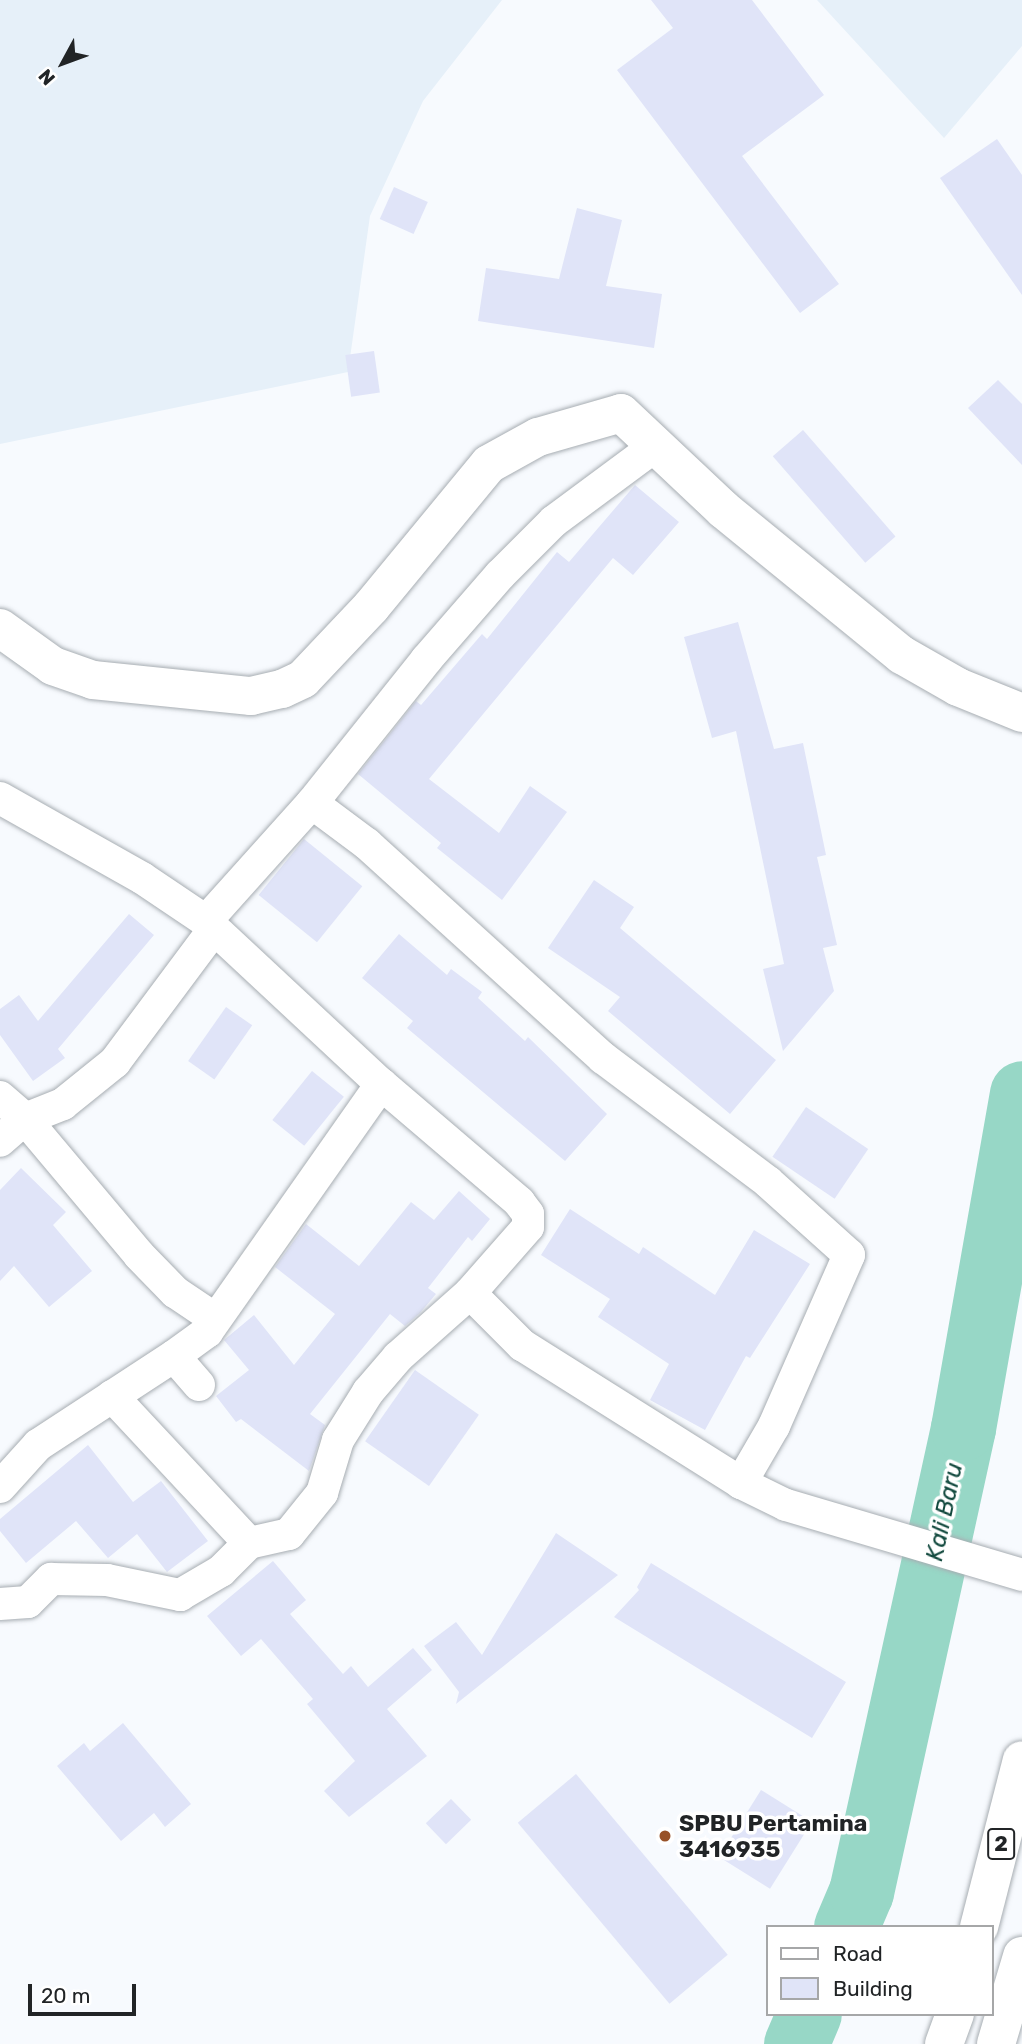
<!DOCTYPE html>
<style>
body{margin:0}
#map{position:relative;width:1022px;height:2044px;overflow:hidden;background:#f7fafe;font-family:Rubik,sans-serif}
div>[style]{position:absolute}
.built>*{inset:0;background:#e6f0f9}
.river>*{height:65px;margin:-32.5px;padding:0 32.5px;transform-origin:32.5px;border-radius:32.5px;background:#97d7c6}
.building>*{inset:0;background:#e0e4f8;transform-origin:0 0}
.roads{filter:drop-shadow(0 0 2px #a7adb2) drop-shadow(0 0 2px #a7adb2)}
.street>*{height:32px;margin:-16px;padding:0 16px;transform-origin:16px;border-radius:16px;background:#fff}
.secondary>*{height:38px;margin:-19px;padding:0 19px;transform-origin:19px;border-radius:19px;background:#fff}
.highway>*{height:38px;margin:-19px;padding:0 19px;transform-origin:19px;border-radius:19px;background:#fff}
.dots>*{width:19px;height:19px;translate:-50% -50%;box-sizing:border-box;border:4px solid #fff;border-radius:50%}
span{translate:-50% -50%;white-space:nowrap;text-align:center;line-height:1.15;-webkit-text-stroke:7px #fff;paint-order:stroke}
.shield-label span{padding:2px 5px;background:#fff;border:2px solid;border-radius:5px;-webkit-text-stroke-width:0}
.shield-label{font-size:21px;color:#212426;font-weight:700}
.poi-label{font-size:23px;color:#212426;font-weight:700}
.left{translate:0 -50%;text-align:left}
.water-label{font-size:24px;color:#12493e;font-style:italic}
.legend{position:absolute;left:766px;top:1925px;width:228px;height:91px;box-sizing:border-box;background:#fff;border:2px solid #a6a7a8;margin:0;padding:9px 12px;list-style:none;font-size:21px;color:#212426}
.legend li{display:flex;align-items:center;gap:14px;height:35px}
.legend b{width:35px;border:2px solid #a6a7a8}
.north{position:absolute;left:28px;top:28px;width:70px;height:70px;-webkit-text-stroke:5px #fff;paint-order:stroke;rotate:229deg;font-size:19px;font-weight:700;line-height:28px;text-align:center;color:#212426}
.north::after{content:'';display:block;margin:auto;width:24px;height:32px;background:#212426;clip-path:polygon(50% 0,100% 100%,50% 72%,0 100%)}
.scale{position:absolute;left:28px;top:1984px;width:108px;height:32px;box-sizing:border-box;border:4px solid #212426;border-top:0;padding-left:9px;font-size:21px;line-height:24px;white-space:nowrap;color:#212426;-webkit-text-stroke:5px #fff;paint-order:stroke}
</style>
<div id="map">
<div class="built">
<i style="clip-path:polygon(0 0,502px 0,423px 101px,370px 216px,348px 372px,0 444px)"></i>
<i style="clip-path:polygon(817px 0,1022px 0,1022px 46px,944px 138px)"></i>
</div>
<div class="river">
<i style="left:846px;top:1927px;width:38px;rotate:-67deg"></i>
<i style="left:861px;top:1892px;width:475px;rotate:-77.6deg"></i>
<i style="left:963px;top:1428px;width:340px;rotate:-80deg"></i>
<i style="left:796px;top:2044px;width:33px;rotate:-67deg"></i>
</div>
<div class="building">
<i style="clip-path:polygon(651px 0,752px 0,824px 95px,742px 156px,839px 284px,800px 313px,617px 70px,673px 28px)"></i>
<i style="clip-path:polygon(997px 139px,1022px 175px,1022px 295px,940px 178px)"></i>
<i style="left:394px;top:187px;width:37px;height:35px;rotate:24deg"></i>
<i style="clip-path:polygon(577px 208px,622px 220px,606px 286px,662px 294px,654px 348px,478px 321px,486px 268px,559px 279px)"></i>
<i style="left:374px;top:351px;width:42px;height:29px;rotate:82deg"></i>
<i style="clip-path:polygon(998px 380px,1022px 404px,1022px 465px,968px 408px)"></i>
<i style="left:803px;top:430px;width:141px;height:40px;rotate:49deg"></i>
<i style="clip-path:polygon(635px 485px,679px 522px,633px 575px,613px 558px,429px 779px,499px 833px,530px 786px,567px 812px,502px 900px,437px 848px,441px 843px,358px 774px,416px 701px,421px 705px,482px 634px,487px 639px,557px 552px,569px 562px)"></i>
<i style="clip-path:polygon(738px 622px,774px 749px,803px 743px,826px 855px,817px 857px,837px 945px,823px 948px,834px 991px,783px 1051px,763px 969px,784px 964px,736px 731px,712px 738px,684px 637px)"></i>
<i style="left:304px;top:839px;width:75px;height:72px;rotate:39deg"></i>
<i style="clip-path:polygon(594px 880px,634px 907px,620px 928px,776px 1060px,730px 1114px,608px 1011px,620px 997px,548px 948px)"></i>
<i style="clip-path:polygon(129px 914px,154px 935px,58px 1049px,65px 1058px,33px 1081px,0 1035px,0 1009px,19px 995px,38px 1021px)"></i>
<i style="clip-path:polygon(399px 934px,447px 975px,451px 969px,482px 992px,478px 998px,525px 1041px,528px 1037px,607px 1114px,565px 1161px,407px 1028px,413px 1021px,362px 978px)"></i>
<i style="left:226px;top:1007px;width:32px;height:66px;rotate:35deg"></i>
<i style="left:312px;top:1071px;width:41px;height:63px;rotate:39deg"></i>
<i style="left:806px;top:1107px;width:75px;height:60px;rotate:34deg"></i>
<i style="clip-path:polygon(21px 1168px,66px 1212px,53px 1225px,92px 1271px,49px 1307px,14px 1266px,0 1281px,0 1190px)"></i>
<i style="clip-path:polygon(459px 1191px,490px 1219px,472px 1241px,468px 1237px,428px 1288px,436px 1294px,420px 1313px,405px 1326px,390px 1314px,310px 1414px,325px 1425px,309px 1471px,241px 1419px,236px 1422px,216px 1396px,249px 1370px,224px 1340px,254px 1315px,294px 1365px,335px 1314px,275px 1267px,306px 1224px,359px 1266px,411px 1202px,434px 1220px)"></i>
<i style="clip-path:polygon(570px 1209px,639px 1254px,643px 1247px,715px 1295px,754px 1230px,810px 1264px,750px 1358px,746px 1356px,705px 1430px,650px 1400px,669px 1364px,598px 1317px,610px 1299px,541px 1255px)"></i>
<i style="left:415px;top:1370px;width:78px;height:87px;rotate:35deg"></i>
<i style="clip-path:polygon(88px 1445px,133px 1502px,161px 1481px,208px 1541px,167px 1572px,137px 1534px,108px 1558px,76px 1521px,26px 1563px,0 1531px,0 1519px)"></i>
<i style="clip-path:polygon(556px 1533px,618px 1575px,456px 1704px,459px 1692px,424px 1646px,456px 1622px,482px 1655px)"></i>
<i style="clip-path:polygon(273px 1561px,306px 1600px,290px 1614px,343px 1674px,351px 1666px,368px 1687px,413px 1648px,432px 1670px,387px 1709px,427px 1756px,349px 1817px,324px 1791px,355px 1761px,307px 1704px,313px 1699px,261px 1639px,241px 1656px,207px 1616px)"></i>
<i style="clip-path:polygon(651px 1563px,846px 1682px,812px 1738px,614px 1617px,639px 1590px,637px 1587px)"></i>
<i style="clip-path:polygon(123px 1723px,191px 1804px,165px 1827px,154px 1813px,121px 1841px,57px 1766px,84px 1743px,90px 1751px)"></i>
<i style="left:576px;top:1774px;width:236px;height:76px;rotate:50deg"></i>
<i style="left:761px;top:1790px;width:60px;height:79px;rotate:32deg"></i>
<i style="left:451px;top:1799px;width:29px;height:35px;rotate:46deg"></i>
</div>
<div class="roads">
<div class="street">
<i style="left:0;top:798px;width:163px;rotate:29.4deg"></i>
<i style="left:142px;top:878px;width:77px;rotate:33.9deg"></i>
<i style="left:206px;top:921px;width:239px;rotate:43deg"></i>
<i style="left:381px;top:1084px;width:182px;rotate:40.5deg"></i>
<i style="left:519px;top:1202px;width:15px;rotate:53deg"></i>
<i style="left:528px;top:1214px;width:13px;rotate:90deg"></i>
<i style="left:528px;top:1227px;width:88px;rotate:131.3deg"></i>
<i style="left:470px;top:1293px;width:74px;rotate:45deg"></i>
<i style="left:522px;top:1345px;width:259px;rotate:32.2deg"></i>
<i style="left:741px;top:1483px;width:50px;rotate:26.1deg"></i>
<i style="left:786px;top:1505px;width:246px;rotate:16.5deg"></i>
<i style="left:312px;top:803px;width:69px;rotate:36.7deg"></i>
<i style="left:367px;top:844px;width:319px;rotate:42.2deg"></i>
<i style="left:603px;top:1058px;width:206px;rotate:36.9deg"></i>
<i style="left:768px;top:1182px;width:109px;rotate:42deg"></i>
<i style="left:849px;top:1255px;width:187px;rotate:113.7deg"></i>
<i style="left:774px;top:1426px;width:66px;rotate:120.1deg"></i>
<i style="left:206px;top:921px;width:159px;rotate:-48.1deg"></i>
<i style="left:312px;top:803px;width:183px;rotate:-51.4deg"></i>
<i style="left:426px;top:660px;width:113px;rotate:-49deg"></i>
<i style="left:500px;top:575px;width:76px;rotate:-45deg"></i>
<i style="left:554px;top:521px;width:124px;rotate:-36.5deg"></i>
<i style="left:214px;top:929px;width:166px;rotate:126.7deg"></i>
<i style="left:115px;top:1062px;width:67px;rotate:141.1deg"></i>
<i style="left:63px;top:1104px;width:41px;rotate:158.5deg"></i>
<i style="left:25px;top:1119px;width:177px;rotate:50deg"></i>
<i style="left:139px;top:1255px;width:52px;rotate:45.8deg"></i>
<i style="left:175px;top:1292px;width:48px;rotate:34deg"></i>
<i style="left:0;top:1097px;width:33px;rotate:41deg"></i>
<i style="left:25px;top:1119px;width:33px;rotate:139deg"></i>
<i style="left:199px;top:1385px;width:38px;rotate:-131deg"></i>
<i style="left:174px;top:1356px;width:41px;rotate:-36deg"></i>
<i style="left:207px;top:1332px;width:303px;rotate:-54.9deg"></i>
<i style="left:112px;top:1396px;width:201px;rotate:47deg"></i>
<i style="left:0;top:1487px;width:57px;rotate:-47.9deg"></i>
<i style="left:38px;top:1445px;width:163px;rotate:-33.2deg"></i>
<i style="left:0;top:1604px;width:28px;rotate:-4deg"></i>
<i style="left:28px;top:1602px;width:33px;rotate:-45deg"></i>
<i style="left:51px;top:1579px;width:56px;rotate:1deg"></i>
<i style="left:107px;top:1580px;width:75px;rotate:11.6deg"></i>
<i style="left:180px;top:1595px;width:48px;rotate:-30.3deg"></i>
<i style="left:221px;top:1571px;width:40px;rotate:-45deg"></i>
<i style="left:249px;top:1543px;width:41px;rotate:-12.7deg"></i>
<i style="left:289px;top:1534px;width:53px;rotate:-51.2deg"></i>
<i style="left:322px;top:1493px;width:55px;rotate:-73.2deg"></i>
<i style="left:338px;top:1440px;width:57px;rotate:-58deg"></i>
<i style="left:368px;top:1392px;width:46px;rotate:-49.4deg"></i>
<i style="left:398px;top:1357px;width:96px;rotate:-41.6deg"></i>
</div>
<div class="secondary">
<i style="left:0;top:628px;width:65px;rotate:35.6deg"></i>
<i style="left:53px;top:666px;width:42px;rotate:19.3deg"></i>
<i style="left:93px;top:680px;width:159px;rotate:5.8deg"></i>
<i style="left:251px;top:696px;width:32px;rotate:-13deg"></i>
<i style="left:282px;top:689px;width:23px;rotate:-25deg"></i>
<i style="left:303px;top:679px;width:99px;rotate:-46.6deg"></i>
<i style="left:371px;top:607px;width:185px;rotate:-50.5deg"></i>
<i style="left:489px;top:464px;width:56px;rotate:-28.9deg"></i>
<i style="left:538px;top:437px;width:86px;rotate:-16.1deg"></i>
<i style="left:621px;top:413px;width:141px;rotate:43.3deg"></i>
<i style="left:724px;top:510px;width:230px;rotate:39.2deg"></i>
<i style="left:902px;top:655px;width:64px;rotate:29.7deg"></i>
<i style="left:958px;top:687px;width:69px;rotate:22.1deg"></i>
</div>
<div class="highway">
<i style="left:979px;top:1927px;width:172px;rotate:-75.6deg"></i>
<i style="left:944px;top:2044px;width:32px;rotate:-70deg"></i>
<i style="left:996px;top:2044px;width:92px;rotate:-73.5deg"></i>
</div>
</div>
<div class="dots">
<i style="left:665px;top:1836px;background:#975128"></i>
</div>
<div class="shield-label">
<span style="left:1001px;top:1844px">2</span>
</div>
<div class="poi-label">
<span class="left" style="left:679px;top:1836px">SPBU Pertamina<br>3416935</span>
</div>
<div class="water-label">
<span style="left:945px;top:1512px;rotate:-78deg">Kali Baru</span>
</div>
<ul class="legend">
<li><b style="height:9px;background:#fff"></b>Road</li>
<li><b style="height:19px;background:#e0e4f8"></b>Building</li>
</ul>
<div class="north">N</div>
<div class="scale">20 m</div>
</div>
